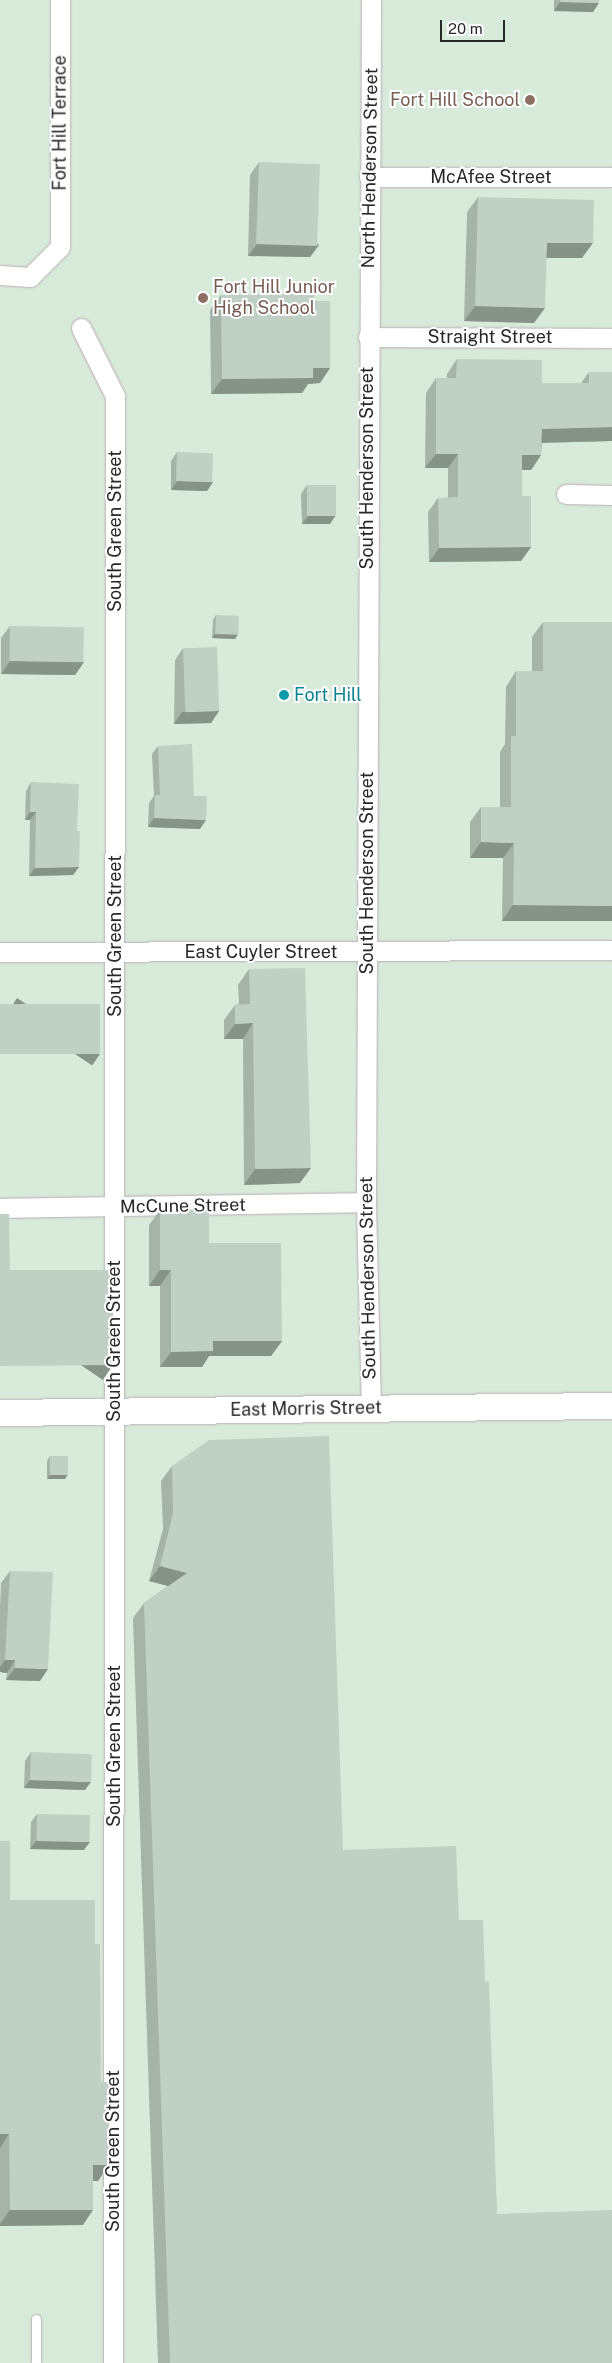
<!DOCTYPE html>
<style>
body{margin:0}
#map{position:relative;width:612px;height:2363px;overflow:hidden;background:#d8ebdb;font-family:"Public Sans",sans-serif}
div>[style]{position:absolute}
.roads{filter:drop-shadow(0 0 1px #bdadb6) drop-shadow(0 0 1px #bdadb6)}
.lane>*{height:9px;margin:-4.5px;padding:0 4.5px;transform-origin:4.5px;border-radius:4.5px;background:#fff}
.street>*{height:19px;margin:-9.5px;padding:0 9.5px;transform-origin:9.5px;border-radius:9.5px;background:#fff}
.secondary>*{height:26px;margin:-13px;padding:0 13px;transform-origin:13px;border-radius:13px;background:#fff}
.wall>*{inset:0;background:#a6b3a9}
.shaded-wall>*{inset:0;background:#879289;transform-origin:0 0}
.building>*{inset:0;background:#c1d0c4;transform-origin:0 0}
.dots>*{width:14px;height:14px;translate:-50% -50%;box-sizing:border-box;border:2px solid #fff;border-radius:50%}
span{translate:-50% -50%;white-space:nowrap;text-align:center;line-height:1.15;-webkit-text-stroke:4px #fff;paint-order:stroke}
.education-label{font-size:18px;color:#785e54}
.right{translate:-100% -50%;text-align:right}
.left{translate:0 -50%;text-align:left}
.street-label{font-size:18px;color:#282828}
.culture-label{font-size:18px;color:#0d838f}
.scale{position:absolute;left:440px;top:20px;width:65px;height:22px;box-sizing:border-box;border:2px solid #282828;border-top:0;padding-left:6px;font-size:15px;line-height:18px;white-space:nowrap;color:#282828;-webkit-text-stroke:4px #fff;paint-order:stroke}
</style>
<div id="map">
<div class="roads">
<div class="lane">
<i style="left:36px;top:2319px;width:44px;rotate:90deg"></i>
</div>
<div class="street">
<i style="left:369px;top:177px;width:243px"></i>
<i style="left:0;top:275px;width:30px;rotate:4deg"></i>
<i style="left:30px;top:277px;width:42px;rotate:-45deg"></i>
<i style="left:60px;top:247px;width:247px;rotate:-90deg"></i>
<i style="left:81px;top:328px;width:76px;rotate:63.4deg"></i>
<i style="left:115px;top:396px;width:1967px;rotate:90.06deg"></i>
<i style="left:368px;top:337px;width:244px;rotate:0.2deg"></i>
<i style="left:566px;top:494px;width:46px;rotate:1.2deg"></i>
<i style="left:0;top:952px;width:612px;rotate:-0.19deg"></i>
<i style="left:0;top:1208px;width:366px;rotate:-0.9deg"></i>
<i style="left:371px;top:1409px;width:207px;rotate:-91.4deg"></i>
<i style="left:366px;top:1202px;width:1202px;rotate:-89.76deg"></i>
</div>
<div class="secondary">
<i style="left:0;top:1413px;width:612px;rotate:-0.66deg"></i>
</div>
</div>
<div class="wall">
<i style="clip-path:polygon(554px 0,599px 0,593px 12px,554px 11px)"></i>
<i style="clip-path:polygon(259px 162px,319px 245px,310px 257px,248px 256px,250px 175px)"></i>
<i style="clip-path:polygon(478px 197px,582px 258px,546px 258px,534px 323px,464px 321px,467px 212px)"></i>
<i style="clip-path:polygon(221px 295px,314px 301px,330px 368px,320px 383px,308px 384px,302px 393px,211px 394px,210px 310px)"></i>
<i style="clip-path:polygon(457px 359px,542px 383px,581px 383px,589px 372px,612px 441px,542px 443px,541px 455px,531px 470px,522px 470px,522px 496px,531px 547px,521px 561px,429px 562px,428px 512px,438px 498px,448px 498px,448px 468px,425px 468px,426px 393px,436px 378px,447px 378px,447px 374px)"></i>
<i style="clip-path:polygon(177px 452px,213px 482px,207px 491px,171px 490px,171px 461px)"></i>
<i style="clip-path:polygon(307px 485px,330px 524px,302px 524px,301px 494px)"></i>
<i style="clip-path:polygon(216px 615px,238px 634px,235px 639px,212px 638px,213px 620px)"></i>
<i style="clip-path:polygon(543px 622px,612px 622px,612px 921px,502px 921px,503px 858px,470px 858px,470px 822px,481px 807px,500px 807px,500px 752px,505px 744px,506px 687px,516px 671px,532px 671px,532px 637px)"></i>
<i style="clip-path:polygon(10px 626px,84px 662px,75px 675px,1px 674px,1px 638px)"></i>
<i style="clip-path:polygon(183px 648px,219px 711px,211px 723px,174px 724px,175px 660px)"></i>
<i style="clip-path:polygon(158px 746px,194px 796px,200px 829px,148px 827px,149px 803px,154px 796px,152px 754px)"></i>
<i style="clip-path:polygon(31px 782px,77px 831px,79px 867px,73px 875px,29px 876px,30px 820px,25px 820px,26px 791px)"></i>
<i style="clip-path:polygon(249px 969px,300px 1183px,244px 1185px,243px 1039px,224px 1039px,224px 1020px,235px 1005px,239px 1004px,238px 985px)"></i>
<i style="clip-path:polygon(160px 1210px,209px 1243px,282px 1341px,271px 1356px,209px 1356px,202px 1367px,160px 1367px,160px 1286px,149px 1286px,149px 1225px)"></i>
<i style="clip-path:polygon(50px 1456px,68px 1474px,65px 1479px,47px 1479px,47px 1461px)"></i>
<i style="clip-path:polygon(172px 1466px,343px 1850px,459px 1920px,485px 1982px,497px 2214px,612px 2363px,158px 2363px,133px 1618px,144px 1603px,168px 1586px,149px 1581px,163px 1529px,161px 1481px)"></i>
<i style="clip-path:polygon(10px 1571px,40px 1681px,6px 1680px,7px 1673px,0 1672px,0 1608px,1px 1583px)"></i>
<i style="clip-path:polygon(31px 1752px,85px 1790px,24px 1788px,25px 1761px)"></i>
<i style="clip-path:polygon(37px 1814px,84px 1850px,30px 1849px,31px 1822px)"></i>
<i style="clip-path:polygon(0 1841px,10px 1900px,95px 1944px,98px 2181px,93px 2181px,83px 2225px,0 2226px)"></i>
</div>
<div class="shaded-wall">
<i style="clip-path:polygon(560px 2px,599px 3px,593px 12px,554px 11px)"></i>
<i style="clip-path:polygon(547px 243px,593px 243px,582px 258px,536px 258px)"></i>
<i style="clip-path:polygon(257px 244px,319px 245px,310px 257px,248px 256px)"></i>
<i style="clip-path:polygon(475px 306px,545px 308px,534px 323px,464px 321px)"></i>
<i style="clip-path:polygon(313px 368px,330px 368px,320px 383px,308px 384px,302px 393px,211px 394px,222px 379px)"></i>
<i style="clip-path:polygon(612px 427px,612px 441px,532px 443px,542px 429px)"></i>
<i style="clip-path:polygon(436px 454px,458px 454px,448px 468px,425px 468px)"></i>
<i style="clip-path:polygon(522px 455px,541px 455px,531px 470px,512px 470px)"></i>
<i style="clip-path:polygon(177px 481px,213px 482px,207px 491px,171px 490px)"></i>
<i style="clip-path:polygon(336px 515px,330px 524px,302px 524px,308px 516px)"></i>
<i style="clip-path:polygon(531px 547px,521px 561px,429px 562px,439px 548px)"></i>
<i style="clip-path:polygon(215px 634px,238px 634px,235px 639px,212px 638px)"></i>
<i style="clip-path:polygon(10px 661px,84px 662px,75px 675px,1px 674px)"></i>
<i style="clip-path:polygon(219px 711px,211px 723px,174px 724px,182px 712px)"></i>
<i style="clip-path:polygon(30px 812px,36px 812px,30px 820px,25px 820px)"></i>
<i style="clip-path:polygon(154px 818px,206px 820px,200px 829px,148px 827px)"></i>
<i style="clip-path:polygon(481px 842px,514px 843px,503px 858px,470px 858px)"></i>
<i style="clip-path:polygon(79px 867px,73px 875px,29px 876px,35px 868px)"></i>
<i style="clip-path:polygon(513px 905px,612px 906px,612px 921px,502px 921px)"></i>
<i style="clip-path:polygon(253px 1023px,243px 1039px,224px 1039px,235px 1024px)"></i>
<i style="left:100px;top:1054px;width:14px;height:100px;rotate:124deg"></i>
<i style="clip-path:polygon(311px 1168px,300px 1183px,244px 1185px,255px 1169px)"></i>
<i style="clip-path:polygon(160px 1270px,171px 1270px,160px 1286px,149px 1286px)"></i>
<i style="clip-path:polygon(213px 1341px,282px 1341px,271px 1356px,209px 1356px,202px 1367px,160px 1367px,171px 1352px)"></i>
<i style="left:113px;top:1365px;width:18px;height:113px;rotate:124deg"></i>
<i style="clip-path:polygon(68px 1474px,65px 1479px,47px 1479px,50px 1475px)"></i>
<i style="clip-path:polygon(160px 1566px,187px 1573px,176px 1588px,149px 1581px)"></i>
<i style="clip-path:polygon(5px 1660px,15px 1660px,7px 1673px,0 1672px,0 1667px)"></i>
<i style="clip-path:polygon(15px 1668px,48px 1669px,40px 1681px,6px 1680px)"></i>
<i style="clip-path:polygon(30px 1780px,91px 1782px,85px 1790px,24px 1788px)"></i>
<i style="clip-path:polygon(36px 1841px,90px 1842px,84px 1850px,30px 1849px)"></i>
<i style="clip-path:polygon(0 2134px,9px 2134px,0 2148px)"></i>
<i style="clip-path:polygon(93px 2165px,109px 2165px,98px 2181px,83px 2181px)"></i>
<i style="clip-path:polygon(10px 2210px,93px 2210px,83px 2225px,0 2226px,0 2224px)"></i>
</div>
<div class="building">
<i style="clip-path:polygon(560px 0,599px 0,599px 3px,560px 2px)"></i>
<i style="left:259px;top:162px;width:61px;height:82px;rotate:2deg"></i>
<i style="clip-path:polygon(478px 197px,594px 200px,593px 243px,547px 243px,545px 308px,475px 306px)"></i>
<i style="clip-path:polygon(314px 293px,314px 301px,330px 301px,330px 368px,313px 368px,313px 378px,222px 379px,221px 295px)"></i>
<i style="clip-path:polygon(457px 359px,542px 360px,542px 383px,589px 383px,589px 372px,612px 372px,612px 427px,542px 429px,541px 455px,522px 455px,522px 496px,531px 496px,531px 547px,439px 548px,438px 498px,458px 497px,458px 454px,436px 454px,436px 378px,456px 378px)"></i>
<i style="left:177px;top:452px;width:36px;height:29px;rotate:2deg"></i>
<i style="left:307px;top:485px;width:29px;height:31px"></i>
<i style="left:216px;top:615px;width:23px;height:19px;rotate:2deg"></i>
<i style="clip-path:polygon(543px 622px,612px 622px,612px 906px,513px 905px,514px 843px,481px 842px,481px 807px,511px 807px,511px 736px,516px 736px,516px 671px,543px 671px)"></i>
<i style="left:10px;top:626px;width:74px;height:35px;rotate:1deg"></i>
<i style="left:217px;top:647px;width:64px;height:34px;rotate:88deg"></i>
<i style="clip-path:polygon(192px 744px,194px 796px,207px 796px,206px 820px,154px 818px,155px 795px,160px 795px,158px 746px)"></i>
<i style="clip-path:polygon(31px 782px,79px 784px,77px 831px,80px 831px,79px 867px,35px 868px,36px 812px,30px 812px)"></i>
<i style="clip-path:polygon(305px 968px,311px 1168px,255px 1169px,253px 1023px,235px 1024px,235px 1005px,250px 1004px,249px 969px)"></i>
<i style="left:100px;top:1004px;width:50px;height:100px;rotate:90deg"></i>
<i style="clip-path:polygon(209px 1209px,209px 1243px,281px 1243px,282px 1341px,213px 1341px,213px 1351px,171px 1352px,171px 1270px,160px 1270px,160px 1210px)"></i>
<i style="clip-path:polygon(0 1214px,9px 1214px,10px 1270px,113px 1270px,113px 1365px,0 1366px)"></i>
<i style="clip-path:polygon(329px 1436px,343px 1850px,456px 1846px,459px 1920px,483px 1920px,485px 1982px,489px 1981px,497px 2214px,612px 2210px,612px 2363px,170px 2363px,144px 1603px,187px 1573px,160px 1566px,173px 1513px,172px 1466px,209px 1440px)"></i>
<i style="left:50px;top:1456px;width:18px;height:19px"></i>
<i style="clip-path:polygon(10px 1571px,53px 1572px,48px 1669px,15px 1668px,15px 1660px,5px 1660px)"></i>
<i style="left:31px;top:1752px;width:61px;height:28px;rotate:2deg"></i>
<i style="left:37px;top:1814px;width:53px;height:27px;rotate:1deg"></i>
<i style="clip-path:polygon(0 1841px,10px 1841px,10px 1900px,95px 1900px,95px 1944px,100px 1944px,101px 2082px,109px 2082px,109px 2165px,93px 2165px,93px 2210px,10px 2210px,9px 2134px,0 2134px)"></i>
</div>
<div class="dots">
<i style="left:530px;top:100px;background:#8d6e63"></i>
<i style="left:203px;top:298px;background:#8d6e63"></i>
<i style="left:284px;top:695px;background:#0f9aa8"></i>
</div>
<div class="education-label">
<span class="right" style="left:520px;top:100px">Fort Hill School</span>
<span class="left" style="left:213px;top:298px">Fort Hill Junior<br>High School</span>
</div>
<div class="street-label">
<span style="left:60px;top:123px;rotate:-90deg">Fort Hill Terrace</span>
<span style="left:370px;top:168px;rotate:-89deg">North Henderson Street</span>
<span style="left:491px;top:177px">McAfee Street</span>
<span style="left:490px;top:337px">Straight Street</span>
<span style="left:367px;top:468px;rotate:-90deg">South Henderson Street</span>
<span style="left:115px;top:531px;rotate:-90deg">South Green Street</span>
<span style="left:367px;top:873px;rotate:-90deg">South Henderson Street</span>
<span style="left:115px;top:936px;rotate:-90deg">South Green Street</span>
<span style="left:261px;top:952px">East Cuyler Street</span>
<span style="left:183px;top:1206px;rotate:-1deg">McCune Street</span>
<span style="left:368px;top:1278px;rotate:-91deg">South Henderson Street</span>
<span style="left:114px;top:1341px;rotate:-90deg">South Green Street</span>
<span style="left:306px;top:1409px;rotate:-1deg">East Morris Street</span>
<span style="left:114px;top:1746px;rotate:-90deg">South Green Street</span>
<span style="left:113px;top:2151px;rotate:-90deg">South Green Street</span>
</div>
<div class="culture-label">
<span class="left" style="left:294px;top:695px">Fort Hill</span>
</div>
<div class="scale">20 m</div>
</div>
